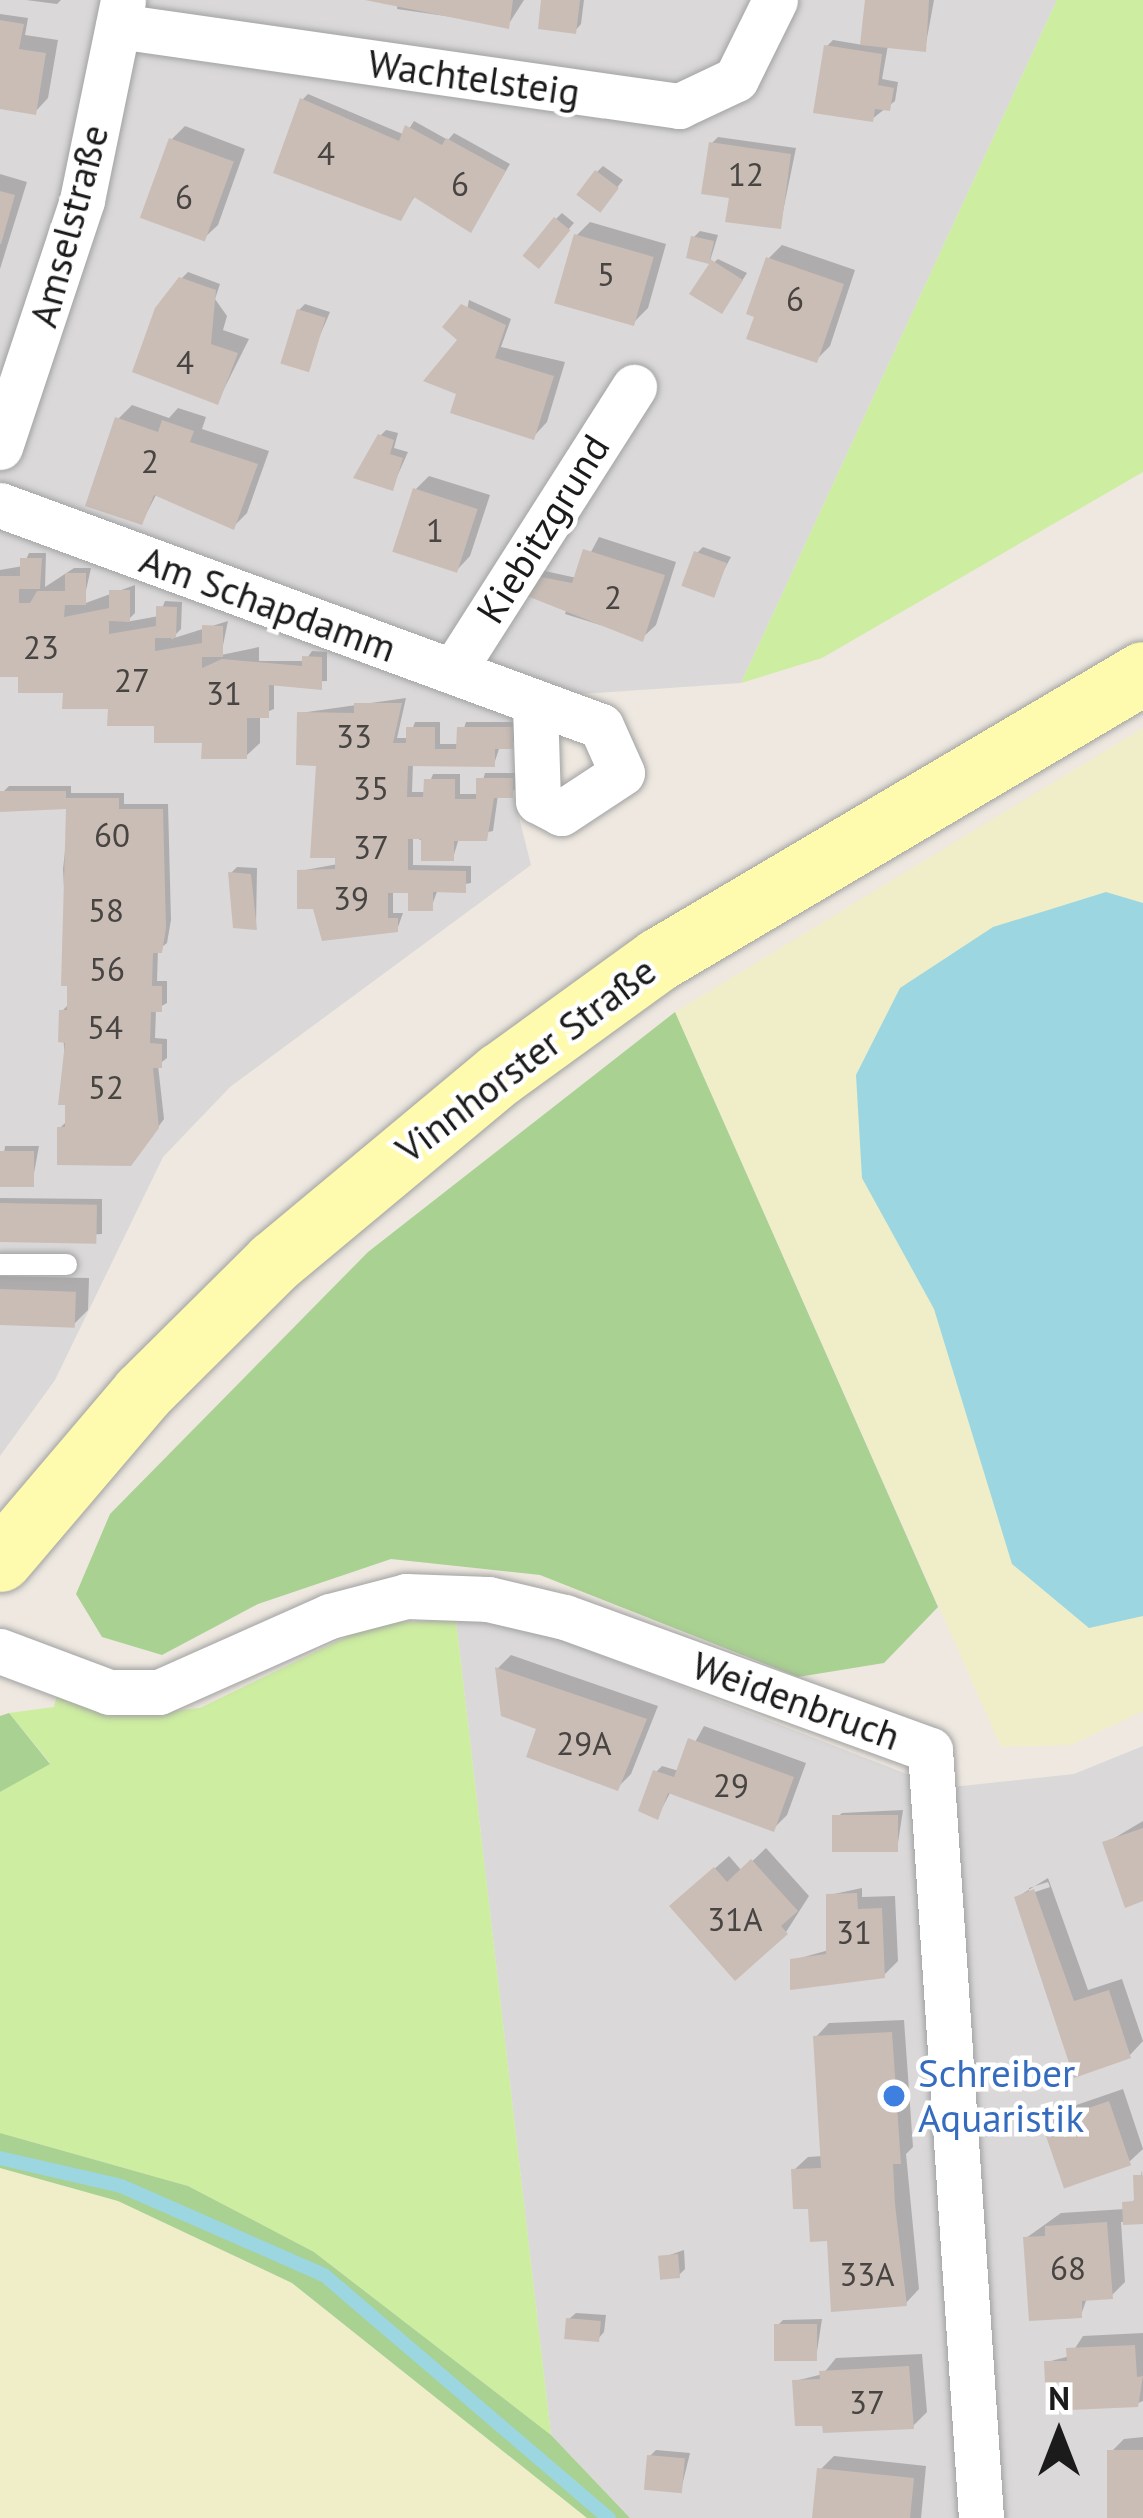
<!DOCTYPE html>
<meta charset="utf-8">
<style>
body{margin:0}
#map{position:relative;width:1143px;height:2518px;overflow:hidden;background:#eee8e0;font-family:"PT Sans",sans-serif}
div>[style]{position:absolute}
.residential>*{inset:0;background:#dad8d8}
.farmland>*{inset:0;background:#efeec9}
.grass>*{inset:0;background:#cdeda1}
.forest>*{inset:0;background:#a9d191}
.water>*{inset:0;background:#9cd6e0}
.shadow>*{inset:0;background:#0003}
.stream>*{height:14px;margin:-7px;padding:0 7px;transform-origin:7px;border-radius:7px;background:#9cd6e0}
.building>*{inset:0;background:#cabdb6;transform-origin:0 0}
.roads{filter:drop-shadow(0 0 3px #a2a2a2) drop-shadow(0 0 3px #a2a2a2)}
.lane>*{height:21px;margin:-10.5px;padding:0 10.5px;transform-origin:10.5px;border-radius:10.5px;background:#fff}
.street>*{height:45px;margin:-22.5px;padding:0 22.5px;transform-origin:22.5px;border-radius:22.5px;background:#fff}
.secondary>*{height:63px;margin:-31.5px;padding:0 31.5px;transform-origin:31.5px;border-radius:31.5px;background:#fefbae}
.dots>*{width:33px;height:33px;translate:-50% -50%;box-sizing:border-box;border:6px solid #fff;border-radius:50%}
span{translate:-50% -50%;white-space:nowrap;text-align:center;line-height:1.15;-webkit-text-stroke:9px #fff;paint-order:stroke}
.number-label{font-size:33px;color:#474442}
.number-label span{-webkit-text-stroke-width:0}
.street-label{font-size:39px;color:#1b1b1b}
.shop-label{font-size:39px;color:#366cbe}
.left{translate:0 -50%;text-align:left}
.north{position:absolute;left:999px;top:2374px;width:120px;height:120px;-webkit-text-stroke:9px #fff;paint-order:stroke;rotate:0deg;font-size:33px;font-weight:700;line-height:48px;text-align:center;color:#1b1b1b}
.north::after{content:'';display:block;margin:auto;width:42px;height:54px;background:#1b1b1b;clip-path:polygon(50% 0,100% 100%,50% 72%,0 100%)}
</style>
<div id="map">
<div class="residential">
<i style="clip-path:polygon(0 0,1057px 0,741px 683px,568px 695px,0 491px)"></i>
<i style="clip-path:polygon(0 516px,522px 721px,517px 809px,531px 865px,230px 1087px,163px 1157px,55px 1380px,0 1456px)"></i>
<i style="clip-path:polygon(456px 1620px,528px 1627px,943px 1788px,1074px 1774px,1143px 1746px,1143px 2518px,630px 2518px,551px 2435px)"></i>
</div>
<div class="farmland">
<i style="clip-path:polygon(1143px 728px,1143px 1711px,1071px 1745px,1001px 1747px,675px 1012px)"></i>
<i style="clip-path:polygon(0 2168px,118px 2201px,292px 2283px,587px 2518px,0 2518px)"></i>
</div>
<div class="grass">
<i style="clip-path:polygon(1057px 0,1143px 0,1143px 472px,822px 658px,741px 683px)"></i>
<i style="clip-path:polygon(456px 1620px,551px 2435px,314px 2252px,188px 2186px,0 2133px,0 1792px,50px 1763px,9px 1713px,54px 1707px,57px 1695px,161px 1712px,200px 1708px,375px 1623px)"></i>
</div>
<div class="forest">
<i style="clip-path:polygon(675px 1012px,938px 1607px,884px 1663px,798px 1677px,540px 1575px,391px 1559px,258px 1604px,162px 1655px,102px 1637px,76px 1594px,110px 1514px,368px 1252px)"></i>
<i style="clip-path:polygon(9px 1713px,50px 1764px,0 1792px,0 1716px)"></i>
<i style="clip-path:polygon(0 2133px,188px 2186px,314px 2252px,551px 2435px,630px 2518px,587px 2518px,292px 2283px,118px 2201px,0 2168px)"></i>
</div>
<div class="water">
<i style="clip-path:polygon(1106px 892px,1143px 903px,1143px 1616px,1089px 1628px,1012px 1564px,934px 1309px,862px 1178px,856px 1075px,900px 988px,993px 927px)"></i>
</div>
<div class="shadow">
<i style="clip-path:polygon(26px 0,61px 0,57px 4px)"></i>
<i style="clip-path:polygon(398px 0,524px 0,508px 25px,397px 9px)"></i>
<i style="clip-path:polygon(544px 0,584px 0,581px 24px,575px 31px)"></i>
<i style="clip-path:polygon(866px 0,934px 0,925px 49px,888px 45px,882px 79px,898px 82px,895px 101px,872px 119px,827px 46px,833px 40px,863px 45px)"></i>
<i style="clip-path:polygon(0 14px,28px 18px,25px 35px,58px 40px,48px 98px,35px 112px,0 104px)"></i>
<i style="clip-path:polygon(308px 94px,405px 135px,414px 121px,448px 140px,454px 133px,510px 164px,471px 229px,416px 195px,400px 218px,302px 100px)"></i>
<i style="clip-path:polygon(185px 126px,245px 149px,218px 225px,204px 238px,171px 140px)"></i>
<i style="clip-path:polygon(718px 137px,796px 148px,780px 226px,732px 196px,711px 144px)"></i>
<i style="clip-path:polygon(603px 166px,623px 180px,605px 203px,597px 172px)"></i>
<i style="clip-path:polygon(0 174px,27px 182px,0 269px)"></i>
<i style="clip-path:polygon(562px 213px,574px 223px,543px 259px,556px 219px)"></i>
<i style="clip-path:polygon(590px 222px,666px 244px,648px 308px,634px 322px,576px 236px)"></i>
<i style="clip-path:polygon(700px 231px,718px 235px,710px 261px,694px 237px)"></i>
<i style="clip-path:polygon(782px 245px,855px 270px,830px 346px,816px 360px,768px 259px)"></i>
<i style="clip-path:polygon(718px 259px,747px 273px,727px 305px,711px 265px)"></i>
<i style="clip-path:polygon(188px 272px,220px 284px,215px 299px,227px 316px,223px 330px,249px 339px,218px 401px,181px 279px)"></i>
<i style="clip-path:polygon(469px 300px,511px 319px,501px 347px,565px 362px,547px 422px,534px 436px,461px 340px)"></i>
<i style="clip-path:polygon(305px 304px,330px 312px,306px 368px,299px 310px)"></i>
<i style="clip-path:polygon(132px 405px,169px 418px,178px 408px,206px 417px,202px 429px,269px 451px,247px 513px,233px 527px,156px 495px,142px 522px,118px 419px)"></i>
<i style="clip-path:polygon(386px 430px,398px 433px,394px 448px,408px 452px,392px 488px,380px 436px)"></i>
<i style="clip-path:polygon(429px 476px,490px 495px,470px 556px,457px 570px,415px 490px)"></i>
<i style="clip-path:polygon(599px 537px,676px 562px,656px 625px,642px 638px,565px 614px,570px 599px,526px 593px,540px 570px,577px 578px)"></i>
<i style="clip-path:polygon(703px 547px,731px 557px,711px 594px,697px 553px)"></i>
<i style="clip-path:polygon(29px 553px,46px 553px,45px 587px,74px 568px,91px 568px,83px 604px,135px 585px,135px 613px,126px 622px,159px 616px,165px 601px,182px 602px,181px 629px,171px 639px,228px 621px,221px 655px,259px 647px,259px 661px,305px 661px,312px 651px,327px 652px,327px 681px,274px 683px,274px 709px,260px 715px,260px 743px,246px 756px,21px 674px,0 674px,0 570px,23px 566px)"></i>
<i style="clip-path:polygon(406px 698px,397px 738px,409px 738px,415px 722px,440px 722px,440px 744px,459px 744px,466px 722px,518px 722px,518px 740px,500px 746px,494px 764px,413px 763px,412px 792px,426px 792px,433px 774px,460px 774px,460px 794px,479px 794px,485px 773px,518px 773px,518px 789px,498px 795px,493px 831px,459px 838px,453px 858px,413px 836px,413px 865px,471px 866px,471px 883px,438px 889px,431px 908px,411px 890px,393px 890px,393px 913px,403px 913px,397px 930px,300px 871px,338px 864px,319px 763px,300px 713px)"></i>
<i style="clip-path:polygon(9px 786px,71px 786px,71px 793px,124px 793px,124px 804px,168px 804px,171px 920px,167px 943px,158px 950px,157px 981px,167px 981px,167px 1003px,156px 1009px,155px 1038px,167px 1039px,167px 1058px,158px 1065px,164px 1119px,137px 1156px,60px 1128px,68px 1120px,62px 1011px,70px 1003px,63px 869px,70px 806px,3px 792px)"></i>
<i style="clip-path:polygon(237px 867px,257px 868px,256px 927px,231px 873px)"></i>
<i style="clip-path:polygon(5px 1146px,39px 1146px,32px 1184px,0 1184px)"></i>
<i style="clip-path:polygon(0 1198px,102px 1199px,102px 1234px,0 1239px)"></i>
<i style="clip-path:polygon(0 1276px,89px 1278px,88px 1310px,74px 1324px,0 1322px)"></i>
<i style="clip-path:polygon(511px 1655px,658px 1706px,631px 1774px,617px 1788px,540px 1728px,504px 1714px,498px 1668px)"></i>
<i style="clip-path:polygon(704px 1726px,806px 1763px,787px 1815px,774px 1828px,671px 1791px,658px 1816px,656px 1772px,662px 1766px,679px 1771px)"></i>
<i style="clip-path:polygon(903px 1810px,897px 1849px,835px 1819px,842px 1813px)"></i>
<i style="clip-path:polygon(1143px 1821px,1143px 1898px,1106px 1843px)"></i>
<i style="clip-path:polygon(766px 1848px,809px 1896px,786px 1932px,687px 1893px,729px 1856px,742px 1871px)"></i>
<i style="clip-path:polygon(evenodd,1048px 1878px,1088px 1990px,1122px 1979px,1143px 2041px,1130px 2055px,1076px 2074px,1017px 1897px,1048px 1878px,1048px 1882px,1050px 1887px,1029px 1894px,1029px 1888px,1048px 1882px)"></i>
<i style="clip-path:polygon(862px 1888px,862px 1897px,895px 1896px,898px 1961px,884px 1975px,793px 1960px,829px 1950px,829px 1895px)"></i>
<i style="clip-path:polygon(904px 2020px,913px 2147px,906px 2154px,919px 2289px,906px 2303px,830px 2238px,794px 2170px,808px 2157px,823px 2156px,816px 2037px,829px 2023px)"></i>
<i style="clip-path:polygon(1123px 2089px,1143px 2149px,1129px 2162px,1045px 2125px,1059px 2111px)"></i>
<i style="clip-path:polygon(1142px 2170px,1143px 2221px,1121px 2222px,1125px 2282px,1111px 2296px,1087px 2298px,1081px 2315px,1026px 2238px,1061px 2213px,1125px 2209px,1137px 2197px)"></i>
<i style="clip-path:polygon(684px 2250px,685px 2269px,679px 2275px,661px 2258px)"></i>
<i style="clip-path:polygon(576px 2313px,606px 2315px,604px 2332px,598px 2339px,569px 2319px)"></i>
<i style="clip-path:polygon(822px 2319px,816px 2358px,777px 2326px,783px 2320px)"></i>
<i style="clip-path:polygon(1143px 2333px,1143px 2401px,1136px 2404px,1047px 2362px,1070px 2356px,1083px 2336px)"></i>
<i style="clip-path:polygon(922px 2354px,927px 2412px,913px 2426px,795px 2381px,823px 2374px,836px 2358px)"></i>
<i style="clip-path:polygon(1143px 2437px,1143px 2515px,1110px 2453px,1124px 2439px)"></i>
<i style="clip-path:polygon(656px 2450px,690px 2453px,681px 2490px,650px 2456px)"></i>
<i style="clip-path:polygon(834px 2456px,926px 2466px,921px 2518px,815px 2518px,820px 2470px)"></i>
</div>
<div class="stream">
<i style="left:0;top:2158px;width:124px;rotate:13deg"></i>
<i style="left:121px;top:2186px;width:222px;rotate:23.7deg"></i>
<i style="left:324px;top:2275px;width:375px;rotate:40.5deg"></i>
</div>
<div class="building">
<i style="clip-path:polygon(365px 0,513px 0,509px 29px)"></i>
<i style="clip-path:polygon(541px 0,580px 0,576px 34px,538px 29px)"></i>
<i style="clip-path:polygon(865px 0,929px 0,926px 52px,860px 45px)"></i>
<i style="clip-path:polygon(0 20px,24px 24px,19px 49px,46px 53px,36px 115px,0 109px)"></i>
<i style="clip-path:polygon(824px 45px,882px 54px,878px 85px,894px 88px,890px 111px,875px 109px,873px 122px,813px 113px)"></i>
<i style="clip-path:polygon(300px 98px,399px 141px,405px 125px,442px 145px,446px 138px,506px 171px,471px 233px,414px 197px,401px 221px,273px 173px)"></i>
<i style="left:169px;top:138px;width:69px;height:85px;rotate:20deg"></i>
<i style="clip-path:polygon(709px 142px,791px 154px,781px 229px,725px 222px,729px 198px,701px 194px)"></i>
<i style="left:595px;top:170px;width:30px;height:31px;rotate:37deg"></i>
<i style="clip-path:polygon(0 191px,15px 195px,1px 244px,0 244px)"></i>
<i style="left:554px;top:217px;width:21px;height:50px;rotate:39deg"></i>
<i style="left:574px;top:234px;width:83px;height:72px;rotate:16deg"></i>
<i style="clip-path:polygon(691px 236px,714px 241px,710px 259px,743px 280px,722px 314px,689px 294px,709px 264px,686px 258px)"></i>
<i style="clip-path:polygon(766px 257px,844px 284px,817px 363px,746px 339px,754px 317px,746px 314px)"></i>
<i style="clip-path:polygon(179px 277px,216px 290px,211px 344px,238px 353px,218px 405px,132px 372px,155px 308px)"></i>
<i style="clip-path:polygon(461px 304px,506px 325px,495px 358px,554px 376px,534px 440px,450px 413px,456px 394px,423px 381px,457px 340px,442px 327px)"></i>
<i style="left:297px;top:309px;width:30px;height:57px;rotate:17deg"></i>
<i style="clip-path:polygon(115px 417px,158px 432px,162px 420px,194px 431px,190px 442px,258px 464px,234px 530px,154px 495px,142px 525px,85px 506px)"></i>
<i style="clip-path:polygon(378px 434px,394px 440px,390px 454px,403px 458px,393px 491px,353px 478px)"></i>
<i style="left:413px;top:488px;width:68px;height:67px;rotate:18deg"></i>
<i style="clip-path:polygon(583px 549px,665px 575px,643px 642px,522px 594px,531px 575px,572px 583px)"></i>
<i style="left:694px;top:551px;width:35px;height:37px;rotate:20deg"></i>
<i style="clip-path:polygon(20px 558px,42px 558px,40px 589px,19px 589px,19px 603px,30px 603px,37px 591px,65px 591px,65px 573px,86px 573px,86px 605px,65px 605px,64px 617px,109px 608px,109px 590px,130px 590px,130px 622px,109px 621px,109px 634px,156px 626px,156px 606px,177px 607px,176px 638px,155px 638px,155px 651px,202px 643px,202px 625px,223px 626px,223px 657px,202px 657px,202px 668px,222px 659px,302px 666px,302px 656px,322px 657px,322px 690px,269px 685px,269px 718px,247px 718px,247px 759px,201px 759px,202px 743px,154px 743px,154px 726px,107px 726px,108px 709px,62px 709px,63px 693px,18px 693px,18px 677px,0 677px,0 576px,20px 576px)"></i>
<i style="clip-path:polygon(354px 703px,402px 703px,393px 743px,406px 743px,406px 727px,435px 727px,435px 749px,456px 749px,457px 727px,513px 727px,513px 749px,495px 749px,495px 767px,408px 766px,407px 797px,423px 797px,424px 779px,455px 779px,455px 799px,476px 799px,476px 778px,513px 778px,513px 798px,494px 798px,487px 841px,454px 841px,454px 861px,421px 861px,421px 839px,408px 839px,408px 870px,466px 871px,466px 893px,433px 892px,433px 911px,408px 911px,408px 893px,388px 893px,388px 918px,398px 918px,398px 932px,322px 941px,313px 909px,297px 909px,297px 870px,335px 869px,335px 858px,310px 858px,316px 766px,296px 765px,297px 712px,354px 713px)"></i>
<i style="clip-path:polygon(0 791px,66px 791px,66px 798px,119px 798px,119px 809px,163px 809px,166px 928px,162px 953px,153px 953px,152px 986px,162px 986px,162px 1012px,151px 1012px,150px 1043px,162px 1044px,162px 1068px,153px 1068px,159px 1128px,131px 1166px,57px 1165px,57px 1127px,65px 1127px,65px 1105px,58px 1105px,65px 1043px,58px 1042px,59px 1010px,67px 1010px,67px 986px,61px 986px,66px 809px,0 812px)"></i>
<i style="clip-path:polygon(228px 872px,251px 874px,257px 930px,233px 928px)"></i>
<i style="left:0;top:1151px;width:34px;height:36px"></i>
<i style="left:0;top:1203px;width:97px;height:39px;rotate:1deg"></i>
<i style="left:0;top:1289px;width:76px;height:36px;rotate:2deg"></i>
<i style="clip-path:polygon(495px 1667px,647px 1719px,618px 1791px,526px 1757px,536px 1729px,501px 1716px)"></i>
<i style="clip-path:polygon(688px 1738px,794px 1777px,774px 1832px,668px 1793px,658px 1820px,638px 1811px,653px 1770px,674px 1777px)"></i>
<i style="left:898px;top:1815px;width:37px;height:66px;rotate:90deg"></i>
<i style="clip-path:polygon(1143px 1828px,1143px 1901px,1125px 1908px,1102px 1842px)"></i>
<i style="clip-path:polygon(751px 1859px,798px 1911px,781px 1926px,788px 1934px,735px 1981px,669px 1906px,714px 1867px,727px 1882px)"></i>
<i style="clip-path:polygon(1034px 1889px,1074px 2001px,1109px 1990px,1131px 2058px,1074px 2078px,1014px 1897px)"></i>
<i style="clip-path:polygon(857px 1893px,858px 1909px,882px 1908px,885px 1978px,790px 1990px,790px 1959px,826px 1954px,826px 1894px)"></i>
<i style="clip-path:polygon(892px 2032px,901px 2164px,893px 2164px,895px 2204px,907px 2306px,831px 2312px,827px 2241px,810px 2242px,808px 2209px,793px 2209px,791px 2169px,821px 2168px,813px 2036px)"></i>
<i style="left:1109px;top:2101px;width:68px;height:71px;rotate:71deg"></i>
<i style="clip-path:polygon(1133px 2175px,1143px 2175px,1143px 2224px,1123px 2225px,1122px 2202px,1134px 2201px)"></i>
<i style="clip-path:polygon(1107px 2222px,1113px 2299px,1082px 2301px,1082px 2318px,1029px 2321px,1023px 2237px,1045px 2236px,1045px 2226px)"></i>
<i style="left:678px;top:2254px;width:24px;height:20px;rotate:85deg"></i>
<i style="left:566px;top:2318px;width:35px;height:21px;rotate:5deg"></i>
<i style="left:817px;top:2324px;width:37px;height:43px;rotate:90deg"></i>
<i style="clip-path:polygon(1135px 2345px,1137px 2377px,1143px 2376px,1138px 2407px,1069px 2410px,1068px 2382px,1045px 2383px,1044px 2361px,1067px 2361px,1066px 2348px)"></i>
<i style="clip-path:polygon(909px 2366px,914px 2429px,823px 2433px,822px 2426px,795px 2426px,792px 2380px,820px 2379px,819px 2371px)"></i>
<i style="left:1143px;top:2450px;width:68px;height:36px;rotate:90deg"></i>
<i style="left:647px;top:2455px;width:38px;height:35px;rotate:5deg"></i>
<i style="clip-path:polygon(817px 2468px,914px 2478px,910px 2518px,812px 2518px)"></i>
</div>
<div class="roads">
<div class="lane">
<i style="left:0;top:1264px;width:66px"></i>
</div>
<div class="street">
<i style="left:118px;top:26px;width:567px;rotate:8.12deg"></i>
<i style="left:679px;top:106px;width:63px;rotate:-25.3deg"></i>
<i style="left:736px;top:79px;width:88px;rotate:-63.7deg"></i>
<i style="left:0;top:447px;width:260px;rotate:-71.6deg"></i>
<i style="left:82px;top:200px;width:204px;rotate:-78.4deg"></i>
<i style="left:0;top:505px;width:640px;rotate:20.19deg"></i>
<i style="left:601px;top:726px;width:51px;rotate:65.9deg"></i>
<i style="left:622px;top:773px;width:73px;rotate:146.7deg"></i>
<i style="left:561px;top:813px;width:26px;rotate:-152deg"></i>
<i style="left:538px;top:801px;width:96px;rotate:-91.8deg"></i>
<i style="left:453px;top:671px;width:337px;rotate:-57.5deg"></i>
<i style="left:0;top:1651px;width:116px;rotate:20.6deg"></i>
<i style="left:109px;top:1692px;width:50px"></i>
<i style="left:159px;top:1692px;width:187px;rotate:-24deg"></i>
<i style="left:330px;top:1616px;width:79px;rotate:-14.7deg"></i>
<i style="left:406px;top:1596px;width:82px;rotate:2.1deg"></i>
<i style="left:488px;top:1599px;width:79px;rotate:13.2deg"></i>
<i style="left:565px;top:1617px;width:388px;rotate:20deg"></i>
<i style="left:930px;top:1750px;width:770px;rotate:86.2deg"></i>
</div>
<div class="secondary">
<i style="left:0;top:1560px;width:219px;rotate:-49.6deg"></i>
<i style="left:142px;top:1393px;width:186px;rotate:-44.8deg"></i>
<i style="left:274px;top:1262px;width:294px;rotate:-39.8deg"></i>
<i style="left:500px;top:1074px;width:196px;rotate:-35.9deg"></i>
<i style="left:659px;top:959px;width:562px;rotate:-30.58deg"></i>
</div>
</div>
<div class="dots">
<i style="left:894px;top:2096px;background:#3f7fe0"></i>
</div>
<div class="number-label">
<span style="left:326px;top:153px">4</span>
<span style="left:746px;top:174px">12</span>
<span style="left:460px;top:184px">6</span>
<span style="left:184px;top:197px">6</span>
<span style="left:606px;top:274px">5</span>
<span style="left:795px;top:299px">6</span>
<span style="left:185px;top:362px">4</span>
<span style="left:150px;top:461px">2</span>
<span style="left:435px;top:530px">1</span>
<span style="left:613px;top:597px">2</span>
<span style="left:41px;top:647px">23</span>
<span style="left:132px;top:680px">27</span>
<span style="left:224px;top:693px">31</span>
<span style="left:354px;top:736px">33</span>
<span style="left:371px;top:788px">35</span>
<span style="left:112px;top:835px">60</span>
<span style="left:371px;top:847px">37</span>
<span style="left:351px;top:898px">39</span>
<span style="left:106px;top:910px">58</span>
<span style="left:107px;top:969px">56</span>
<span style="left:105px;top:1027px">54</span>
<span style="left:106px;top:1087px">52</span>
<span style="left:584px;top:1743px">29A</span>
<span style="left:731px;top:1785px">29</span>
<span style="left:735px;top:1919px">31A</span>
<span style="left:854px;top:1932px">31</span>
<span style="left:1068px;top:2268px">68</span>
<span style="left:867px;top:2274px">33A</span>
<span style="left:867px;top:2402px">37</span>
</div>
<div class="street-label">
<span style="left:474px;top:78px;rotate:8deg">Wachtelsteig</span>
<span style="left:69px;top:226px;rotate:-75deg">Amselstraße</span>
<span style="left:543px;top:529px;rotate:-58deg">Kiebitzgrund</span>
<span style="left:268px;top:604px;rotate:20deg">Am Schapdamm</span>
<span style="left:526px;top:1060px;rotate:-37deg">Vinnhorster Straße</span>
<span style="left:796px;top:1701px;rotate:20deg">Weidenbruch</span>
</div>
<div class="shop-label">
<span class="left" style="left:918px;top:2096px">Schreiber<br>Aquaristik</span>
</div>
<div class="north">N</div>
</div>
